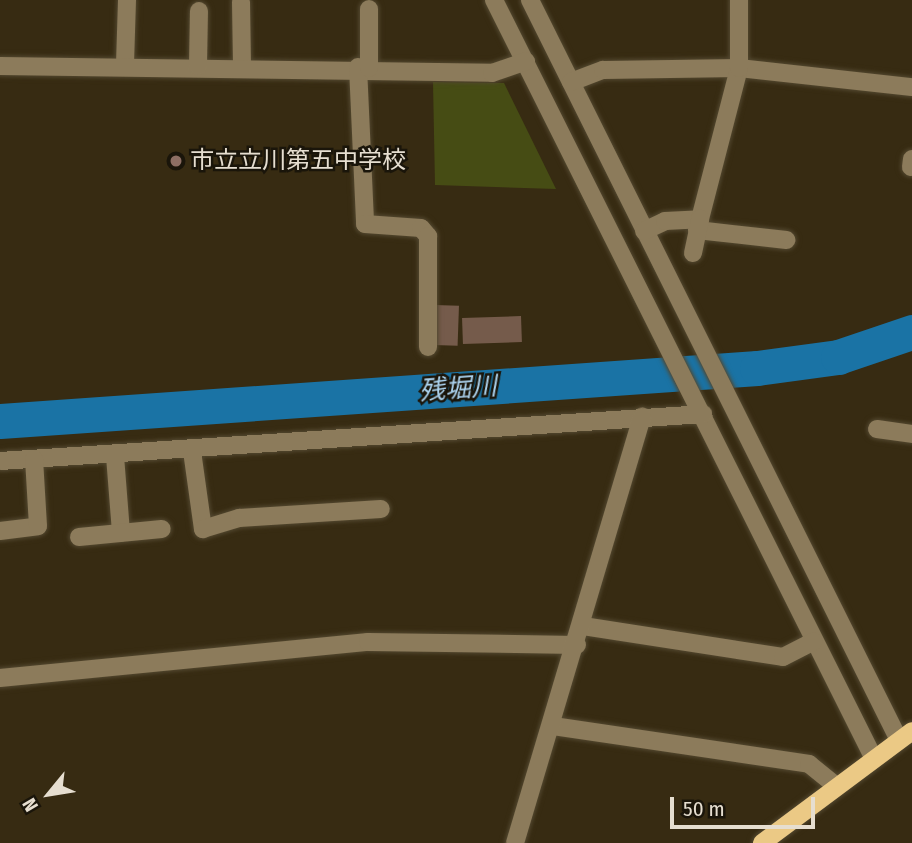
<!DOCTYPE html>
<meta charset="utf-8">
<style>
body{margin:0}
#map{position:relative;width:912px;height:843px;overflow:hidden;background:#372b12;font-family:"Fira Sans Condensed","Noto Sans JP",sans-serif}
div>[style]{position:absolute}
.green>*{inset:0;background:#464c14}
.river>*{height:35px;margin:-17.5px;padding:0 17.5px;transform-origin:17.5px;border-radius:17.5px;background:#1a73a5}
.building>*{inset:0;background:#755b4b;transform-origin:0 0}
.roads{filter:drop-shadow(0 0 2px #534830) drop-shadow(0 0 2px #534830)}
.minor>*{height:18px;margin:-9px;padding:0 9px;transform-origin:9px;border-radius:9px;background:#8c7b5b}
.major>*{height:18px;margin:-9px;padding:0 9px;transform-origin:9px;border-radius:9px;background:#ebc985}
.dots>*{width:19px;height:19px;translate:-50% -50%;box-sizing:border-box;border:4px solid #1a150a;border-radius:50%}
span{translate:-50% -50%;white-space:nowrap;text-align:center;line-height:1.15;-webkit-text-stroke:5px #1a150a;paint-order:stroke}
.poi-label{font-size:24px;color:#e6ded0}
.left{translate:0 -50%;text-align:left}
.water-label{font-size:26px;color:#add4f0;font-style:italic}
.north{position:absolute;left:14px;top:759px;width:70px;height:70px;-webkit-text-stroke:5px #1a150a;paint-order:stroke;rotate:240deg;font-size:19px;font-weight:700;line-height:28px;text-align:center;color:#e6ded0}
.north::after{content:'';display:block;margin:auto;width:24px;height:32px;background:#e6ded0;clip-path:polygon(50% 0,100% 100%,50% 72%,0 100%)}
.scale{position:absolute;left:670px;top:797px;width:145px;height:32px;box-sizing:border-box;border:4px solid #e6ded0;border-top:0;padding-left:9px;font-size:21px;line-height:24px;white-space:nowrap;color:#e6ded0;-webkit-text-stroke:5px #1a150a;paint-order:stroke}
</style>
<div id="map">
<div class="green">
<i style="clip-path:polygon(433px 82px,504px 83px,556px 189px,435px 185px)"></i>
</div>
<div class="river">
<i style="left:0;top:421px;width:759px;rotate:-4deg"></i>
<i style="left:757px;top:368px;width:82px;rotate:-7.7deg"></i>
<i style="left:838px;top:357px;width:78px;rotate:-18.7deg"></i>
</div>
<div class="building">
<i style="left:435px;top:305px;width:24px;height:40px;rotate:2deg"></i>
<i style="left:521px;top:316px;width:26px;height:59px;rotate:88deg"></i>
</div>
<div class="roads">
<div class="minor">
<i style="left:494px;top:0;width:847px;rotate:63.4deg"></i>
<i style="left:530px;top:0;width:827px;rotate:63.5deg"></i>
<i style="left:241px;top:2px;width:64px;rotate:89.1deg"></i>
<i style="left:125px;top:64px;width:64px;rotate:-88.2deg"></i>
<i style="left:0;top:66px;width:492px;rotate:0.8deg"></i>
<i style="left:492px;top:73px;width:36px;rotate:-19deg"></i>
<i style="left:198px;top:66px;width:55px;rotate:-89deg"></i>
<i style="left:358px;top:67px;width:157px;rotate:87.4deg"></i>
<i style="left:365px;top:224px;width:56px;rotate:4.1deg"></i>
<i style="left:421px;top:228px;width:11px;rotate:49deg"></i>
<i style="left:428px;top:236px;width:111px;rotate:90deg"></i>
<i style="left:369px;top:68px;width:59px;rotate:-90deg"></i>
<i style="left:571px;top:82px;width:34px;rotate:-21deg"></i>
<i style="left:603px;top:70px;width:136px;rotate:-0.8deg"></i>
<i style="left:739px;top:68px;width:174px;rotate:6.3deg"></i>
<i style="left:911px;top:167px;width:8px;rotate:-83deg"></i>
<i style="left:697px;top:230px;width:90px;rotate:6.4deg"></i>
<i style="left:644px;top:231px;width:23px;rotate:-25deg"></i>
<i style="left:665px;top:221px;width:35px;rotate:-3deg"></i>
<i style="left:700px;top:219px;width:156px;rotate:-75.5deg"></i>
<i style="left:739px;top:68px;width:68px;rotate:-90deg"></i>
<i style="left:693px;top:253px;width:35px;rotate:-78deg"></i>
<i style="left:877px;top:429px;width:35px;rotate:8deg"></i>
<i style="left:192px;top:451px;width:79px;rotate:82deg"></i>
<i style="left:203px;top:529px;width:38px;rotate:-17deg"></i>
<i style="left:239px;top:518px;width:142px;rotate:-3.6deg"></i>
<i style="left:115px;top:456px;width:77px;rotate:85.5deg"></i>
<i style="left:0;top:461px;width:705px;rotate:-3.82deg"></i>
<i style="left:0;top:531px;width:38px;rotate:-7deg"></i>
<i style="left:38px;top:526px;width:67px;rotate:-93.4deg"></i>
<i style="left:79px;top:537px;width:83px;rotate:-5.5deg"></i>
<i style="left:583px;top:626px;width:202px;rotate:8.8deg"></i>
<i style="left:783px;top:657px;width:34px;rotate:-27deg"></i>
<i style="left:0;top:678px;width:370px;rotate:-5.6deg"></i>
<i style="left:368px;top:642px;width:209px;rotate:0.8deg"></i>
<i style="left:553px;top:726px;width:259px;rotate:8.4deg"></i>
<i style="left:809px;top:764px;width:35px;rotate:39deg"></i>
<i style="left:515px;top:843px;width:445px;rotate:-73.4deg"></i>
</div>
<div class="major">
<i style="left:762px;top:843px;width:187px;rotate:-36.7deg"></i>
</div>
</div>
<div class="dots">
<i style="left:176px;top:161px;background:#8d6e63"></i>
</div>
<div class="poi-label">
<span class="left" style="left:190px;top:161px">市立立川第五中学校</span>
</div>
<div class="water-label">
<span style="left:458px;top:389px;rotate:-4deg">残堀川</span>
</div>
<div class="north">N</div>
<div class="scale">50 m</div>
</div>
